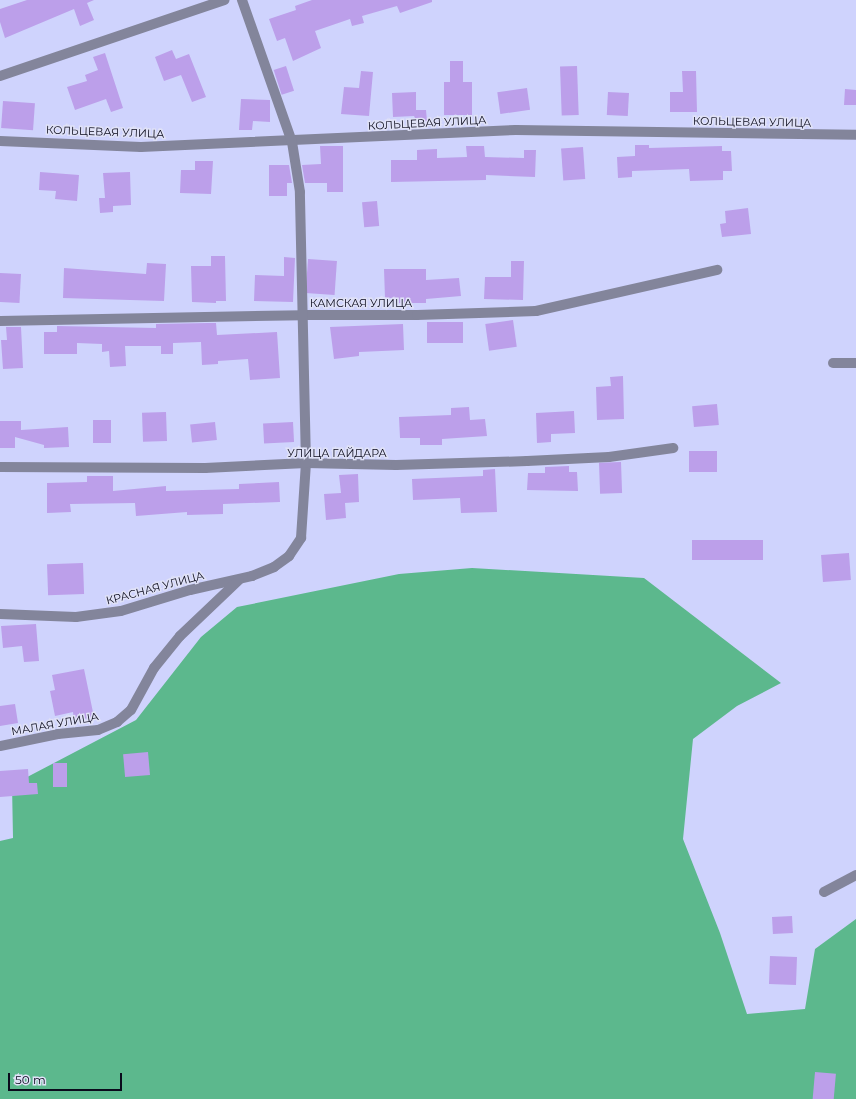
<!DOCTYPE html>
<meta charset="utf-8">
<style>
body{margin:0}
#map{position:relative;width:856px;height:1099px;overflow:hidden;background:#cfd3fd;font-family:Montserrat,sans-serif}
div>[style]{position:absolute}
.forest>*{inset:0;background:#5cb88d}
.building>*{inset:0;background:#bc9fea;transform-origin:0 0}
.minor>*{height:10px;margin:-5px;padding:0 5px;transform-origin:5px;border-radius:5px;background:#83859b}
span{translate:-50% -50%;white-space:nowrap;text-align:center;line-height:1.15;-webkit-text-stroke:3px #e0e2f7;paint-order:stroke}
.street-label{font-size:11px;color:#0a0a1c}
.scale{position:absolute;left:8px;top:1073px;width:114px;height:18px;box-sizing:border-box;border:2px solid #0a0a1c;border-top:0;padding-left:5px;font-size:12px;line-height:14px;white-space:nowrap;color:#0a0a1c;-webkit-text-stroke:3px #e0e2f7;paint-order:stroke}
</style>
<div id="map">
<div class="forest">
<i style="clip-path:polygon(472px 568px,644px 578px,781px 683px,737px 706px,693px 739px,683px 839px,720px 933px,747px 1014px,805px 1009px,815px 949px,856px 919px,856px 1099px,0 1099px,0 841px,13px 838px,12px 785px,136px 720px,201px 637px,237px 607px,399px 574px)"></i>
</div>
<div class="building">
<i style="clip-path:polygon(27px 0,94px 0,87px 3px,94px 20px,80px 26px,74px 9px,5px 38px,0 22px,0 9px)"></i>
<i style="clip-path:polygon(312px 0,432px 0,432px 2px,400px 13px,397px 6px,362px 16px,364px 23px,352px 26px,350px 19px,315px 31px,321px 48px,293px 61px,285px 38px,277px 41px,269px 19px,296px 10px,295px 6px)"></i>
<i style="clip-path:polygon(172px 50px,176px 59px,189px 54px,206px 97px,192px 102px,181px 75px,164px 81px,155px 57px)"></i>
<i style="clip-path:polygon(105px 53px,123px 108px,111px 112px,106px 99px,75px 110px,67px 87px,87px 81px,85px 75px,98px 70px,93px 57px)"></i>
<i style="clip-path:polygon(450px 61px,463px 61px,463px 82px,472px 82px,472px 115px,444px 115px,444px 82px,450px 82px)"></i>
<i style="left:286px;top:66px;width:26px;height:13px;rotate:72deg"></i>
<i style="left:577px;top:66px;width:49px;height:17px;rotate:88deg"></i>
<i style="clip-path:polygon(361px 71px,373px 72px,369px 116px,341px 114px,344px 87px,359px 88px)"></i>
<i style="clip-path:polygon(682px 71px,696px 71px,697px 112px,670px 112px,670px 92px,683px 92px)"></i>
<i style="left:527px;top:88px;width:22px;height:30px;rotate:82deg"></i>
<i style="clip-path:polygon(845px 89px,856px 90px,856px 105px,844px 105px)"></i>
<i style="clip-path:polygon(416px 92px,416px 110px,426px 110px,427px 121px,417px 122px,414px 116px,393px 117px,392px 93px)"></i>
<i style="left:608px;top:92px;width:21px;height:23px;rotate:3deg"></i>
<i style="clip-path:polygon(241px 99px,270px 100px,270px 122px,253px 121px,252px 130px,239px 130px)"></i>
<i style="left:3px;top:101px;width:32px;height:27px;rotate:4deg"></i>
<i style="clip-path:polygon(635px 145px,649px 145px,649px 148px,722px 146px,722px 151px,731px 151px,732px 171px,723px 171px,723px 180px,690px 181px,689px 169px,632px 171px,632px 177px,618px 178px,617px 157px,635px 156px)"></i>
<i style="clip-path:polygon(320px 146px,343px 146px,343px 192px,327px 192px,327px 183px,305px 183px,302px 165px,321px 164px)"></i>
<i style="clip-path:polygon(466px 146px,484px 146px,485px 157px,524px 158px,524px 150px,536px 150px,535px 177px,486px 175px,486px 180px,391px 182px,391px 160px,417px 160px,417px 150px,437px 149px,437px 158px,467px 157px)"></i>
<i style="left:583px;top:147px;width:32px;height:22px;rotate:86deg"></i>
<i style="clip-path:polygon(195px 161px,213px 161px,211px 194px,180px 193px,181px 170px,195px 170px)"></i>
<i style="clip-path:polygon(269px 165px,289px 165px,292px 183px,287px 183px,287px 196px,269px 196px)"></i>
<i style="clip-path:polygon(40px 172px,79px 175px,77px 201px,55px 199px,56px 191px,39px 190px)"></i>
<i style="clip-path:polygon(130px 172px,131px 205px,113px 206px,113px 212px,100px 213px,99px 198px,105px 198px,103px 173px)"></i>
<i style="left:377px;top:201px;width:25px;height:15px;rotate:85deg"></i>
<i style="clip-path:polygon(748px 208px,751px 234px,722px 237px,720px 224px,726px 223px,725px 211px)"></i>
<i style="clip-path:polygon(211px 256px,225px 256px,226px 301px,216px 301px,216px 303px,192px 302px,191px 266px,211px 266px)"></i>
<i style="clip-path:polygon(284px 257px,295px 258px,293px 302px,254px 301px,255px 275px,284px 276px)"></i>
<i style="left:308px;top:259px;width:29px;height:34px;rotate:4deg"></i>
<i style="clip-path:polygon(511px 261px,524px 261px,523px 300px,484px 299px,485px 277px,511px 277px)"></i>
<i style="clip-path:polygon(147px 263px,166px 264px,164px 301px,63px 298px,64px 268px,146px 274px)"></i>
<i style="clip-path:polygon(384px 269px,426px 269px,426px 280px,459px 278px,461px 296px,426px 299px,426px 303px,399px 303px,399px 298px,385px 298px)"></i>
<i style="left:0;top:273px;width:21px;height:29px;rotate:3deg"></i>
<i style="left:513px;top:320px;width:27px;height:28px;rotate:82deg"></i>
<i style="left:427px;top:322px;width:36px;height:21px"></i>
<i style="clip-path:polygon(208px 323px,216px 323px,217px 335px,277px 332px,280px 378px,250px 380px,248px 359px,218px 361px,218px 364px,202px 365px,201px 342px,173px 343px,173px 354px,161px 354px,161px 346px,125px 346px,126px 366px,110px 367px,109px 351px,102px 352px,102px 344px,77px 343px,77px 354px,44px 354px,44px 332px,57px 332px,57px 326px,156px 328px,156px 324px)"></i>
<i style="clip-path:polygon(403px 324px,404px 350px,359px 352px,359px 356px,334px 359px,330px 327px)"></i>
<i style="clip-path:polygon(6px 327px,21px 327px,23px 368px,3px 369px,1px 340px,7px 340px)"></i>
<i style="clip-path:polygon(623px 376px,624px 419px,597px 420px,596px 387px,611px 386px,610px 377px)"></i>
<i style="left:717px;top:404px;width:21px;height:25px;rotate:85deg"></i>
<i style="clip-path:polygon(469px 407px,470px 420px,485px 419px,487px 436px,442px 439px,442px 445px,420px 445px,420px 438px,400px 438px,399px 417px,451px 415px,451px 408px)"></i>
<i style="clip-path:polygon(574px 411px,575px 433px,551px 434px,551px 442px,537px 443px,536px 413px)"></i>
<i style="left:166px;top:412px;width:29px;height:24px;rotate:88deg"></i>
<i style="left:93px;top:420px;width:18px;height:23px"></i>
<i style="clip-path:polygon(0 421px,21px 421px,21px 430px,68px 427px,69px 447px,44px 448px,44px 445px,15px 437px,15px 448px,0 448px)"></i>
<i style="left:215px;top:422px;width:18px;height:25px;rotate:84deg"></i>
<i style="left:293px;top:422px;width:20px;height:30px;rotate:87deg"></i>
<i style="left:717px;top:451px;width:21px;height:28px;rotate:90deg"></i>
<i style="left:621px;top:462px;width:31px;height:22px;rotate:88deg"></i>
<i style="clip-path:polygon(569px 466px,569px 472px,577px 472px,578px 491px,527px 490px,528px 473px,545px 473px,545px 467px)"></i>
<i style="clip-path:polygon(495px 469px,497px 512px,461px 513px,460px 498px,413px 500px,412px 479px,483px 476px,483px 470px)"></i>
<i style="clip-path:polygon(358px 474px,359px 502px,345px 503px,346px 518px,326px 520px,324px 494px,341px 493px,339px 475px)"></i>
<i style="clip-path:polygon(87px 476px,113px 476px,113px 491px,166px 486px,166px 491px,239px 489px,239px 484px,279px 482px,280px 502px,223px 504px,223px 514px,187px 515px,187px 512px,136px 516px,135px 503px,70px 504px,71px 512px,47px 513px,47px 483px,87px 482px)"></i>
<i style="left:763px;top:540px;width:20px;height:71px;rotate:90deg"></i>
<i style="left:849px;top:553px;width:27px;height:28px;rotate:86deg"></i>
<i style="left:83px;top:563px;width:31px;height:36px;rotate:88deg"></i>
<i style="clip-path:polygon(36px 624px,39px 661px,24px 662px,22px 646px,3px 648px,1px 626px)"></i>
<i style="clip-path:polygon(84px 669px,94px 717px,74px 721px,73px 712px,55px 716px,50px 691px,55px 690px,52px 675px)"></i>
<i style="clip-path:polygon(15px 704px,18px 723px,0 726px,0 706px)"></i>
<i style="left:148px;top:752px;width:23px;height:25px;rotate:85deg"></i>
<i style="left:53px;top:763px;width:14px;height:24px"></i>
<i style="clip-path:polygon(28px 769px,29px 783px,37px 783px,38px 794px,0 797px,0 771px)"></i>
<i style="left:792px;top:916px;width:17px;height:20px;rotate:87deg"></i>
<i style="left:770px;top:956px;width:27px;height:28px;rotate:2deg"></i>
<i style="left:815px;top:1072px;width:21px;height:27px;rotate:5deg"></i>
</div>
<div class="minor">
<i style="left:0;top:76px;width:237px;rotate:-18.7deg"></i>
<i style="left:0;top:141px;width:141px;rotate:2.4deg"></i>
<i style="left:141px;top:147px;width:375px;rotate:-2.6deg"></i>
<i style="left:516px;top:130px;width:340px;rotate:0.8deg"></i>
<i style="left:0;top:321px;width:302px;rotate:-1.1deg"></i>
<i style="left:302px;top:315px;width:115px"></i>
<i style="left:417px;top:315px;width:119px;rotate:-1.9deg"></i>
<i style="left:536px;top:311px;width:186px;rotate:-12.8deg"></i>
<i style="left:833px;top:363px;width:23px"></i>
<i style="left:0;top:467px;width:205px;rotate:0.3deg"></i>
<i style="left:205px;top:468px;width:101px;rotate:-2.8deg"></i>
<i style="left:306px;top:463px;width:90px;rotate:1.3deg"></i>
<i style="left:396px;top:465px;width:131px;rotate:-1.7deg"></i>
<i style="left:527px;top:461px;width:82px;rotate:-2.8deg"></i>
<i style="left:609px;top:457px;width:65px;rotate:-8deg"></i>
<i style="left:0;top:614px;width:76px;rotate:2.3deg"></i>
<i style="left:76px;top:617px;width:45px;rotate:-7.6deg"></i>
<i style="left:121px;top:611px;width:72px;rotate:-16.9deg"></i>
<i style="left:190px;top:590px;width:64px;rotate:-12.7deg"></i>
<i style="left:252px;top:576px;width:24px;rotate:-22deg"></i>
<i style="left:274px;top:567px;width:19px;rotate:-36deg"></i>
<i style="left:289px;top:556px;width:22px;rotate:-56deg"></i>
<i style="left:301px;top:538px;width:75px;rotate:-86.2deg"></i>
<i style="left:306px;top:463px;width:271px;rotate:-91.3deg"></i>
<i style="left:300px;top:192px;width:51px;rotate:-99.1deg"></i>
<i style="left:292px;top:142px;width:151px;rotate:-109.4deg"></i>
<i style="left:0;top:746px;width:59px;rotate:-11.7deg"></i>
<i style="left:58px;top:734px;width:40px;rotate:-5.7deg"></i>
<i style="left:98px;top:730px;width:21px;rotate:-23deg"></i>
<i style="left:117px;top:722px;width:18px;rotate:-41deg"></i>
<i style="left:131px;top:710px;width:48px;rotate:-61.3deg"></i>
<i style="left:154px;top:668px;width:41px;rotate:-50.9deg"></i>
<i style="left:180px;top:636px;width:81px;rotate:-43.5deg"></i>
<i style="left:824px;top:892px;width:36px;rotate:-28deg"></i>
</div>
<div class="street-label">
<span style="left:752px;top:122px;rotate:1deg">КОЛЬЦЕВАЯ УЛИЦА</span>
<span style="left:427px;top:123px;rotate:-3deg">КОЛЬЦЕВАЯ УЛИЦА</span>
<span style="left:105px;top:132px;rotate:2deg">КОЛЬЦЕВАЯ УЛИЦА</span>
<span style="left:361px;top:303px">КАМСКАЯ УЛИЦА</span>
<span style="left:337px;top:453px">УЛИЦА ГАЙДАРА</span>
<span style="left:155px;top:588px;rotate:-15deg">КРАСНАЯ УЛИЦА</span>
<span style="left:55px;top:724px;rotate:-10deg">МАЛАЯ УЛИЦА</span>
</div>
<div class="scale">50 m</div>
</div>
